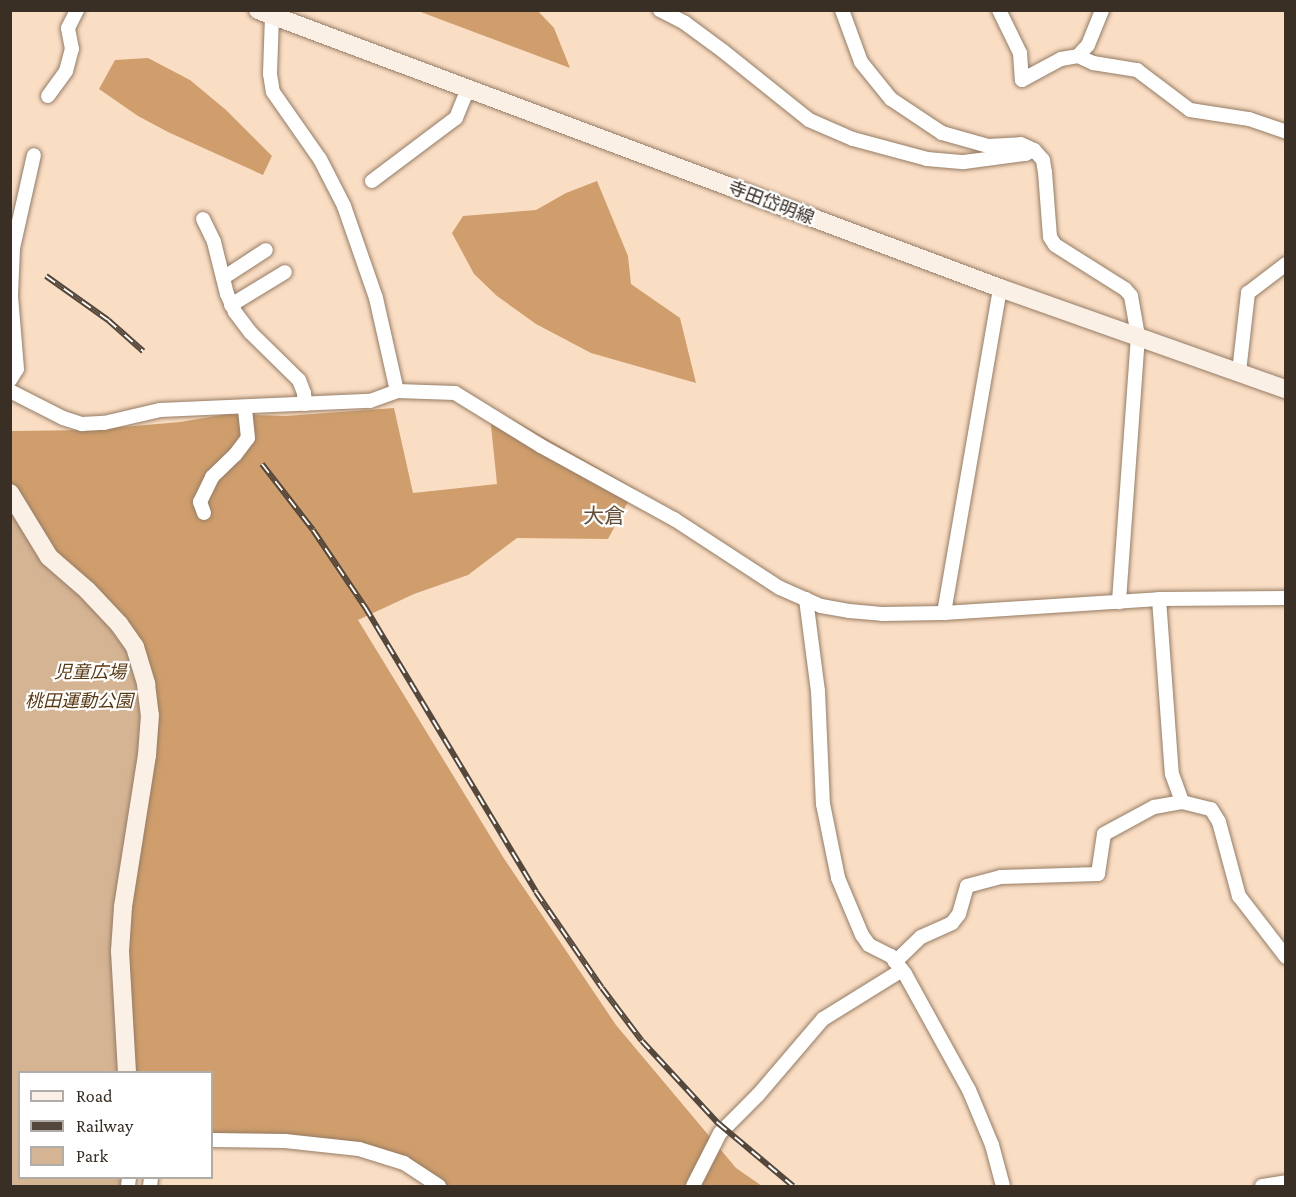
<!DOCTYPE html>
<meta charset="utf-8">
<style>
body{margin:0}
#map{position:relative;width:1296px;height:1197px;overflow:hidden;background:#fadec4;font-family:"Crimson Pro","Noto Sans JP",serif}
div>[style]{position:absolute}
.green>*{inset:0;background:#d5b493}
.forest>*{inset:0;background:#cf9e6c}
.roads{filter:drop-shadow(0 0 2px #957c64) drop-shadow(0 0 2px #957c64)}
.street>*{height:14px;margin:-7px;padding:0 7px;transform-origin:7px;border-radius:7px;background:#fff}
.secondary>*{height:18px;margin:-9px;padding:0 9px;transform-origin:9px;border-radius:9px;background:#fbf0e6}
.rail>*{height:6px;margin-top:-3px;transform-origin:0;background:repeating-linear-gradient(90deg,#fff 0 11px,#54473b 0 22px);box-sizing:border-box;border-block:2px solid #54473b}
span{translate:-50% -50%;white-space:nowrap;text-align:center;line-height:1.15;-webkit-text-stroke:4.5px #fff;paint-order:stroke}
.street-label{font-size:18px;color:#392f25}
.park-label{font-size:18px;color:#5a3811;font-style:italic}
.quarter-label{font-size:21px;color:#654e37}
.frame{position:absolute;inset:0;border:12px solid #392f25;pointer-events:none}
.legend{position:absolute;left:18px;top:1071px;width:195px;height:108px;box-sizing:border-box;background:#fff;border:2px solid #b0aca8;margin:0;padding:8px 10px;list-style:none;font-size:18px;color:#392f25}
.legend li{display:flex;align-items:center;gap:12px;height:30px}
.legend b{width:30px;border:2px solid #b0aca8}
</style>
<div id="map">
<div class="green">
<i style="clip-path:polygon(10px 493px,99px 601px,146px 684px,127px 1072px,20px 1072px,20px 1178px,130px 1178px,130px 1186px,11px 1186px)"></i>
</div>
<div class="forest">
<i style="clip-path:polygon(418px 11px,538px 11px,554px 28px,570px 68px)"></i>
<i style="clip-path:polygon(148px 58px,190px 80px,226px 110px,272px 156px,263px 175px,168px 132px,138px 116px,99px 89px,115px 60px)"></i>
<i style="clip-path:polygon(597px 181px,628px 256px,631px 284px,680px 318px,696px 383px,591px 353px,536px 324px,497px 296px,474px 274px,452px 233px,463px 216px,536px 210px,566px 193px)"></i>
<i style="clip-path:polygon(489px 406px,635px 489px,608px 539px,517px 538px,468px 575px,414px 594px,358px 620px,503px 857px,616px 1025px,736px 1168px,762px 1186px,437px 1186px,404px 1163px,359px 1149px,212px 1139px,212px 1072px,128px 1072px,120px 951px,144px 777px,140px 663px,67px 573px,11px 493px,10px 426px,12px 431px,89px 430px,180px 422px,228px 414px,286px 416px,394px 408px,413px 493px,497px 484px)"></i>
</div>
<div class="roads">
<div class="street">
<i style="left:275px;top:10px;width:7px;rotate:117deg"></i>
<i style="left:272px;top:16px;width:58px;rotate:92deg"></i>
<i style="left:270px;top:74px;width:18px;rotate:81deg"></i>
<i style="left:273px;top:92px;width:82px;rotate:55deg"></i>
<i style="left:320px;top:159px;width:53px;rotate:62.9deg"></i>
<i style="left:344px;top:206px;width:97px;rotate:70.8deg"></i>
<i style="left:376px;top:298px;width:95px;rotate:77.3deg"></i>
<i style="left:660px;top:10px;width:28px;rotate:27deg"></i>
<i style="left:685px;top:23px;width:47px;rotate:36.4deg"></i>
<i style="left:723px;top:51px;width:110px;rotate:38.7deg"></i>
<i style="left:809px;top:120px;width:48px;rotate:23.4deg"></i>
<i style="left:853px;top:139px;width:77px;rotate:15.1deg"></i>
<i style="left:927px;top:159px;width:37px;rotate:5deg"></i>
<i style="left:964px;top:162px;width:62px;rotate:-7.5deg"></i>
<i style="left:1025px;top:154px;width:10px;rotate:-24deg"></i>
<i style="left:842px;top:10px;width:55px;rotate:69.9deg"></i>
<i style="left:861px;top:62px;width:48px;rotate:51deg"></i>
<i style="left:891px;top:99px;width:61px;rotate:33.7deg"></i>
<i style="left:942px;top:133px;width:48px;rotate:15.8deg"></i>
<i style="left:988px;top:146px;width:33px;rotate:-3deg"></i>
<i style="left:1021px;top:144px;width:14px;rotate:25deg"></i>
<i style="left:1034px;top:150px;width:13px;rotate:48deg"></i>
<i style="left:1043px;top:160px;width:12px;rotate:81deg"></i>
<i style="left:1045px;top:172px;width:65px;rotate:85.6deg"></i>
<i style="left:1050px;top:237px;width:9px;rotate:58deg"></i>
<i style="left:1055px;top:245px;width:83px;rotate:32.2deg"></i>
<i style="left:1125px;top:289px;width:9px;rotate:49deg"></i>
<i style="left:1131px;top:296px;width:41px;rotate:80.1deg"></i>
<i style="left:1138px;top:336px;width:267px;rotate:94.1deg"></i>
<i style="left:999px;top:10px;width:48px;rotate:64deg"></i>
<i style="left:1020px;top:53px;width:27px;rotate:86deg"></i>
<i style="left:1022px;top:80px;width:44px;rotate:-28.3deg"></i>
<i style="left:1061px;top:59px;width:17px;rotate:-10deg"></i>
<i style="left:1078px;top:56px;width:15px;rotate:-48deg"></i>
<i style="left:1088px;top:45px;width:38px;rotate:-68deg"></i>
<i style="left:1078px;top:56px;width:17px;rotate:25deg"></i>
<i style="left:1093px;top:63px;width:45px;rotate:9deg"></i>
<i style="left:1137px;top:70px;width:66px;rotate:37deg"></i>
<i style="left:1190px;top:110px;width:60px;rotate:8.7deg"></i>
<i style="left:1249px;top:119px;width:39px;rotate:19deg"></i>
<i style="left:48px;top:96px;width:31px;rotate:-54deg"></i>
<i style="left:66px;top:71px;width:23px;rotate:-75deg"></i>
<i style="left:72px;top:49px;width:21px;rotate:-101deg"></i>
<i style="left:68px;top:28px;width:20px;rotate:-63deg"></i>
<i style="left:372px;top:181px;width:105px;rotate:-36.9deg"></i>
<i style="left:456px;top:118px;width:31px;rotate:-68deg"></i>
<i style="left:203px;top:219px;width:25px;rotate:64deg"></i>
<i style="left:214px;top:242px;width:54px;rotate:76deg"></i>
<i style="left:227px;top:294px;width:20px;rotate:66deg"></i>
<i style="left:235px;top:312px;width:26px;rotate:53deg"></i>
<i style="left:251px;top:333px;width:67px;rotate:44.4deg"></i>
<i style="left:299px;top:380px;width:14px;rotate:69deg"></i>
<i style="left:304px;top:393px;width:11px;rotate:85deg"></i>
<i style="left:223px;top:278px;width:51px;rotate:-33.1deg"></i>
<i style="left:231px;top:305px;width:63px;rotate:-31.4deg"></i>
<i style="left:1239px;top:372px;width:80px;rotate:-83.5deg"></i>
<i style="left:1248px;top:293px;width:48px;rotate:-37.3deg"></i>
<i style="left:10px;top:380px;width:13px;rotate:-58deg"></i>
<i style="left:17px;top:369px;width:73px;rotate:-94.7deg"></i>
<i style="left:11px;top:296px;width:48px;rotate:-87.6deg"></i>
<i style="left:13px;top:248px;width:95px;rotate:-77.3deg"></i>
<i style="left:10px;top:391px;width:59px;rotate:27deg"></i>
<i style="left:63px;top:418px;width:20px;rotate:18deg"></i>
<i style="left:82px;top:424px;width:22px;rotate:-3deg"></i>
<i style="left:104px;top:423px;width:57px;rotate:-13.1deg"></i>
<i style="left:160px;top:410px;width:210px;rotate:-2.5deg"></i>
<i style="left:370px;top:401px;width:29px;rotate:-20deg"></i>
<i style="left:397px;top:391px;width:58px;rotate:2deg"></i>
<i style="left:455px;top:393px;width:101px;rotate:31.6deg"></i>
<i style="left:541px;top:446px;width:152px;rotate:28.8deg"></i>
<i style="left:674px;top:519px;width:126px;rotate:33.1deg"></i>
<i style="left:780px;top:588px;width:45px;rotate:23.7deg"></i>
<i style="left:821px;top:606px;width:28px;rotate:10deg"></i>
<i style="left:849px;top:611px;width:33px;rotate:5deg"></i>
<i style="left:882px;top:614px;width:62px;rotate:-0.9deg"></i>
<i style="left:944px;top:613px;width:215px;rotate:-3.7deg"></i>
<i style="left:1159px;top:599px;width:127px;rotate:-0.5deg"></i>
<i style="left:204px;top:513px;width:12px;rotate:-110deg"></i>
<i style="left:200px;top:502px;width:28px;rotate:-64deg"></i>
<i style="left:212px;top:477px;width:32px;rotate:-44deg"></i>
<i style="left:235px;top:455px;width:21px;rotate:-53deg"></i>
<i style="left:248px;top:438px;width:31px;rotate:-96deg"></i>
<i style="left:806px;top:599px;width:93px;rotate:82.6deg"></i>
<i style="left:818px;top:691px;width:113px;rotate:87.5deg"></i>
<i style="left:823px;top:804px;width:76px;rotate:78.5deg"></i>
<i style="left:838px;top:878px;width:62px;rotate:67.2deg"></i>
<i style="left:862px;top:935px;width:12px;rotate:55deg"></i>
<i style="left:869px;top:945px;width:25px;rotate:27deg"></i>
<i style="left:891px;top:956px;width:23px;rotate:52deg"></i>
<i style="left:905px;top:974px;width:132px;rotate:61.1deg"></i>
<i style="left:969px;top:1090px;width:60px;rotate:67.3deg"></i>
<i style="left:992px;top:1145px;width:42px;rotate:75deg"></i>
<i style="left:1159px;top:599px;width:175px;rotate:85.8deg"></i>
<i style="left:1172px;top:774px;width:30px;rotate:70deg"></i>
<i style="left:944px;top:613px;width:330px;rotate:-80.2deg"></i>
<i style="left:895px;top:962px;width:36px;rotate:-44deg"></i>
<i style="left:921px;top:937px;width:34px;rotate:-24deg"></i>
<i style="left:952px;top:923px;width:11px;rotate:-52deg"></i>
<i style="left:959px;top:914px;width:29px;rotate:-74deg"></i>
<i style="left:967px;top:886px;width:35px;rotate:-15deg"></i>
<i style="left:1001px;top:877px;width:97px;rotate:-1.8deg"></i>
<i style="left:1098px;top:874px;width:40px;rotate:-81.5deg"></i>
<i style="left:1104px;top:834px;width:57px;rotate:-28.4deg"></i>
<i style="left:1154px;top:807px;width:28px;rotate:-10deg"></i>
<i style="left:1182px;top:802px;width:30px;rotate:14deg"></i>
<i style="left:1211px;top:809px;width:15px;rotate:58deg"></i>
<i style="left:1219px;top:822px;width:77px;rotate:74.9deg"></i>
<i style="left:1239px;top:896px;width:77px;rotate:52.4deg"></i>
<i style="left:212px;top:1140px;width:73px;rotate:0.8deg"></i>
<i style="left:285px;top:1141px;width:74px;rotate:6.2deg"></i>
<i style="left:359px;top:1149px;width:47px;rotate:17.3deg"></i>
<i style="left:404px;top:1163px;width:42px;rotate:33.3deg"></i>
<i style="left:128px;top:1186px;width:8px;rotate:-83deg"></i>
<i style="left:150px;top:1186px;width:8px;rotate:-83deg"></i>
<i style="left:693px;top:1186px;width:59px;rotate:-63deg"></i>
<i style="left:720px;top:1133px;width:54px;rotate:-45deg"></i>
<i style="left:758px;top:1095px;width:100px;rotate:-49.5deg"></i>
<i style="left:823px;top:1019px;width:93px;rotate:-31.8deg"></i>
<i style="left:1262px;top:1186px;width:24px;rotate:-9deg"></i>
</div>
<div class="secondary">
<i style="left:258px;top:10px;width:792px;rotate:20.54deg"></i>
<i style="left:1000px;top:288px;width:303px;rotate:19.5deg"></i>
<i style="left:10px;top:493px;width:75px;rotate:58.6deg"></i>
<i style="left:49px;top:557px;width:50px;rotate:41deg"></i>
<i style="left:87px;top:590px;width:47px;rotate:46.7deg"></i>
<i style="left:119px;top:624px;width:28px;rotate:55deg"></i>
<i style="left:135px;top:647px;width:39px;rotate:73deg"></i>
<i style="left:146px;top:684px;width:31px;rotate:83deg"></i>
<i style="left:150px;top:715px;width:40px;rotate:94.3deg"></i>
<i style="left:147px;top:755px;width:154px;rotate:99deg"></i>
<i style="left:123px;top:907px;width:44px;rotate:93.9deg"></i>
<i style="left:120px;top:951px;width:121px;rotate:86.7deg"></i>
</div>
</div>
<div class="rail">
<i style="left:46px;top:276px;width:76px;rotate:35.4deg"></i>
<i style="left:108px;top:320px;width:47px;rotate:41.5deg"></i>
<i style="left:262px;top:464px;width:83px;rotate:52.3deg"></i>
<i style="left:313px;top:530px;width:93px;rotate:56deg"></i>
<i style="left:365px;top:607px;width:332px;rotate:59deg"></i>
<i style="left:536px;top:892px;width:116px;rotate:55.5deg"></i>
<i style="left:602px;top:988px;width:66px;rotate:53deg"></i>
<i style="left:642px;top:1041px;width:112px;rotate:47.2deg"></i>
<i style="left:718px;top:1123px;width:98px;rotate:40deg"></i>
</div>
<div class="street-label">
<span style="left:771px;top:203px;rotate:21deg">寺田岱明線</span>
</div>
<div class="park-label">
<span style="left:90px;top:672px">児童広場</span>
<span style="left:79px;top:701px">桃田運動公園</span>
</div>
<div class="quarter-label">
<span style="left:604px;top:516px">大倉</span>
</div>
<div class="frame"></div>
<ul class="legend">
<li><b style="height:8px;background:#fbf0e6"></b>Road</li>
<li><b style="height:8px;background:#54473b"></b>Railway</li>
<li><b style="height:16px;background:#d5b493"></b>Park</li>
</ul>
</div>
